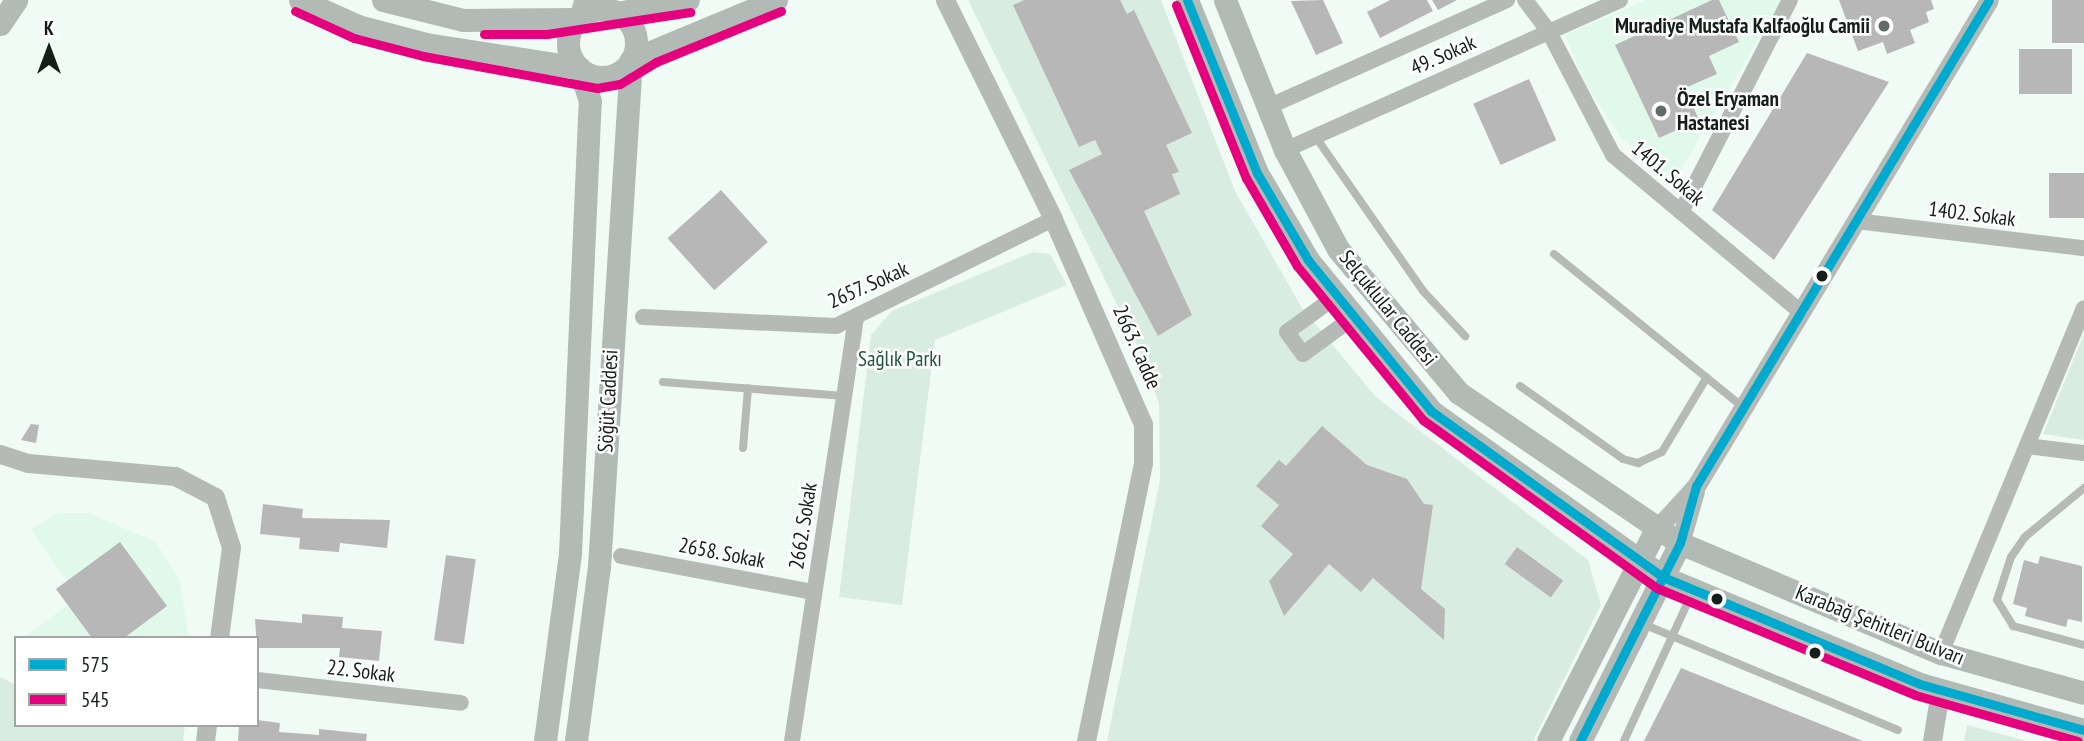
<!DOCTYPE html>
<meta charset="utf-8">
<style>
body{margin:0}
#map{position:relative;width:2084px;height:741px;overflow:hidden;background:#f1fbf6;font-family:"PT Sans Narrow",sans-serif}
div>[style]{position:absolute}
.built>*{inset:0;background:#e0f9eb}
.green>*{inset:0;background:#d9ece2}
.building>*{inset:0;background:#b8b7b7;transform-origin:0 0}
.service>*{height:8px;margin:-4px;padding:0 4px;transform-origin:4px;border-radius:4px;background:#b5bab7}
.minor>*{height:16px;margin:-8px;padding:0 8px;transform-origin:8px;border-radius:8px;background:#b5bab7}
.tertiary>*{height:19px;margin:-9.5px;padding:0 9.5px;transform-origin:9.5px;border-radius:9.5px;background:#b5bab7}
.secondary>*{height:23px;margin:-11.5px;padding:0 11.5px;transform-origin:11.5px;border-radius:11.5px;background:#b2bab5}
.secondary>.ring{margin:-11.5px;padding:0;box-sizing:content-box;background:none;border:23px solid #b2bab5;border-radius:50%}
.bus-1>*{height:9px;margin:-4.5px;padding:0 4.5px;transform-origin:4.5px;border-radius:4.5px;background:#00a9ce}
.bus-2>*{height:9px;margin:-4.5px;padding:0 4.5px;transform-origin:4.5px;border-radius:4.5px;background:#e5007d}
.dots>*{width:19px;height:19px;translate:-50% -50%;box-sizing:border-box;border:4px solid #fff;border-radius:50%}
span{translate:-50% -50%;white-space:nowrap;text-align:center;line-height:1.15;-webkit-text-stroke:5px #fff;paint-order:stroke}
.poi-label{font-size:21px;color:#141f19;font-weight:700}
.right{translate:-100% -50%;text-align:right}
.left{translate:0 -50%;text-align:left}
.street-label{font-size:21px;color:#141f19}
.park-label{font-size:21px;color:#1e553c}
.legend{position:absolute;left:14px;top:636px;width:245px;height:91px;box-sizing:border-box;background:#fff;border:2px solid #a1a5a3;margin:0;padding:9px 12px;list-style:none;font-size:21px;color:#141f19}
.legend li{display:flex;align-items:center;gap:14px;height:35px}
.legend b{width:35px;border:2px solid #a1a5a3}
.north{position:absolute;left:14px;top:14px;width:70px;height:70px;-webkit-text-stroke:5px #fff;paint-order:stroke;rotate:0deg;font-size:19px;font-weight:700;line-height:28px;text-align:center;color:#141f19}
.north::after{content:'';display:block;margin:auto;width:24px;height:32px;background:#141f19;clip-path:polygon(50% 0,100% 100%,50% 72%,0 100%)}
</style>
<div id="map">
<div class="built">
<i style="clip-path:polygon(1646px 0,1782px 0,1675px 180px,1621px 138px,1586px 85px,1565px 35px)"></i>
<i style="clip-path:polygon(57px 513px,89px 513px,156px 542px,180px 581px,189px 638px,23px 638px,72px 602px,74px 591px,30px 529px)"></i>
</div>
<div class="green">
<i style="clip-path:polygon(968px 0,1161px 0,1235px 191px,1302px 308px,1376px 397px,1588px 560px,1601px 605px,1533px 741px,1107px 741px,1160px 480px,1159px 403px,1137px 345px)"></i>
<i style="clip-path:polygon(1033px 252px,1050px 254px,1067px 285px,935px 340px,902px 605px,839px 597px,871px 335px,892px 311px)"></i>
<i style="clip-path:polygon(2084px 334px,2084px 440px,2043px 434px)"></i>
<i style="clip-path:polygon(0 677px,16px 685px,16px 725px,185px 725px,183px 741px,0 741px)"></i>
<i style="clip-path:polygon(1967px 725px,1986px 730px,2027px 741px,1964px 741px)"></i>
</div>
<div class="building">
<i style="clip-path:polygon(1024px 0,1120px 0,1127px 14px,1134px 10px,1192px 133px,1166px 145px,1179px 172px,1172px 174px,1180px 194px,1144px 211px,1192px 315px,1158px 336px,1069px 170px,1102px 154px,1095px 140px,1079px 147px,1013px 5px)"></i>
<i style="clip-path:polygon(1323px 0,1343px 43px,1316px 55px,1291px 1px)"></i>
<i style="clip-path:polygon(1390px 0,1427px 0,1433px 11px,1380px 38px,1367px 12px)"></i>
<i style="clip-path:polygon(1432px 0,1457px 0,1438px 10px)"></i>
<i style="clip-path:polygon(1712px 0,1719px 0,1739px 42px,1709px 56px,1717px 74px,1685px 88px,1699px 120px,1659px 138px,1615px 45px)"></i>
<i style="clip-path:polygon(1839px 0,1931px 0,1934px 9px,1926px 12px,1929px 22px,1910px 30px,1915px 43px,1887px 54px,1883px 42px,1858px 51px)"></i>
<i style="left:2052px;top:0;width:32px;height:43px"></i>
<i style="left:2019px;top:49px;width:53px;height:45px"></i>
<i style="clip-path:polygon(1807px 53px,1889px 82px,1774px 260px,1712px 210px)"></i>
<i style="left:1529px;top:79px;width:67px;height:61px;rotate:66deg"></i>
<i style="left:2049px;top:173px;width:35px;height:45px"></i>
<i style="left:721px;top:190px;width:70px;height:72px;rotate:48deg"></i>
<i style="clip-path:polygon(31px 424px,39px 425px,36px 443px,21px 440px)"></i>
<i style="clip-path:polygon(1322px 426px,1367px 465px,1407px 479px,1424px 504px,1433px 505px,1421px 589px,1445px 609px,1444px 640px,1373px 578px,1361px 592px,1329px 564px,1284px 616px,1269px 581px,1293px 554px,1261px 526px,1279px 505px,1256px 486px,1279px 460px,1286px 466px)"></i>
<i style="clip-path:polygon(263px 504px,303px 509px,302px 518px,390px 520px,387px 548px,340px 543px,339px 552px,299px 549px,300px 538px,260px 534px)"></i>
<i style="clip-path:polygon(120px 542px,167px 606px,124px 638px,92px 638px,56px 589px)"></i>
<i style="left:1517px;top:547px;width:57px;height:21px;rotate:36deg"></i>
<i style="left:446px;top:555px;width:30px;height:86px;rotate:8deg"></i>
<i style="clip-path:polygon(2040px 556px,2082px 566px,2082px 622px,2068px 619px,2066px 627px,2025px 616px,2027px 608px,2013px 604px,2024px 560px,2038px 564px)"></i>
<i style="clip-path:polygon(302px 614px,343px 617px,342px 628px,382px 631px,379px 661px,339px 657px,340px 648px,257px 648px,255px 619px,302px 623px)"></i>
<i style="clip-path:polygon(1681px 668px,1863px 741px,1644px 741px)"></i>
<i style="clip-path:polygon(257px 720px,280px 723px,279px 732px,319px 735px,319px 729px,367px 734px,366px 741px,238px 741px,239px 725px,257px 725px)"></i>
</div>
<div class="service">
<i style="left:1315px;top:136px;width:189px;rotate:55.1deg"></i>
<i style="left:1423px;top:291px;width:62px;rotate:47deg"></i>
<i style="left:1554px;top:254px;width:242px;rotate:39deg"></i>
<i style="left:663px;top:382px;width:182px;rotate:4.4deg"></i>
<i style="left:1520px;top:386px;width:126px;rotate:35.3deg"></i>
<i style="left:1623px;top:459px;width:16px;rotate:15deg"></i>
<i style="left:1638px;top:463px;width:26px;rotate:-25deg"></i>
<i style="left:1662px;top:452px;width:87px;rotate:-59deg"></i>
<i style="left:743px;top:448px;width:60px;rotate:-85.2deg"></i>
<i style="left:2084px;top:488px;width:77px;rotate:140.3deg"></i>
<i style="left:2025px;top:537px;width:24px;rotate:125deg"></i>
<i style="left:2011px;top:557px;width:45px;rotate:108deg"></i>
<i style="left:1997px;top:600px;width:31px;rotate:58deg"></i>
<i style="left:2013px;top:626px;width:73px;rotate:15deg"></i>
<i style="left:1643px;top:624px;width:276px;rotate:22.6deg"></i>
<i style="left:1624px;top:741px;width:165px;rotate:-65.3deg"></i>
</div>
<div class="minor">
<i style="left:1525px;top:0;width:38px;rotate:53deg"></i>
<i style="left:1548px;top:30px;width:141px;rotate:62.5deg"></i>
<i style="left:1613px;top:155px;width:245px;rotate:39.9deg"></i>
<i style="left:1268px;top:107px;width:262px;rotate:-24.1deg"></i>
<i style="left:1285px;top:150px;width:367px;rotate:-24.1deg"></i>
<i style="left:1681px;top:212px;width:238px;rotate:-62.8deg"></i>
<i style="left:1856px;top:221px;width:230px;rotate:6.8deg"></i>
<i style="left:1335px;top:297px;width:59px;rotate:143.9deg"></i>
<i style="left:1287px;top:332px;width:27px;rotate:54deg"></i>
<i style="left:1303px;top:354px;width:59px;rotate:-36.1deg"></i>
<i style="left:643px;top:317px;width:193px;rotate:2.7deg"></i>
<i style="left:836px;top:326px;width:242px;rotate:-26.2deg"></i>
<i style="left:2027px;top:446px;width:57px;rotate:7deg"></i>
<i style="left:621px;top:556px;width:196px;rotate:10.6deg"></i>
<i style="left:1941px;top:653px;width:373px;rotate:-67.5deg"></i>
<i style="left:257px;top:680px;width:205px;rotate:6.4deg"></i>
<i style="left:792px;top:741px;width:430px;rotate:-81.4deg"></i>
</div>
<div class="tertiary">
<i style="left:945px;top:0;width:244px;rotate:63.7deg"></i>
<i style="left:1053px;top:219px;width:224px;rotate:66.3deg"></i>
<i style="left:1143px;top:424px;width:39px;rotate:90deg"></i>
<i style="left:1143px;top:463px;width:284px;rotate:101.6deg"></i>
<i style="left:578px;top:19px;width:20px;rotate:-75deg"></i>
<i style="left:0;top:454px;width:29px;rotate:18deg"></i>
<i style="left:28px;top:463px;width:148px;rotate:5.1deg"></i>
<i style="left:175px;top:476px;width:45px;rotate:27.7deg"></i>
<i style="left:215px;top:497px;width:52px;rotate:72.3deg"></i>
<i style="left:231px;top:547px;width:92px;rotate:97.5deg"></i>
<i style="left:1655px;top:531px;width:61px;rotate:-47.7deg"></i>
<i style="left:1696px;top:486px;width:567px;rotate:-58.92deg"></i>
<i style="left:1680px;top:543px;width:54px;rotate:-73.9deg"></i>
<i style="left:205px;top:741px;width:16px;rotate:-83deg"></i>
<i style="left:1932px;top:741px;width:51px;rotate:-80.9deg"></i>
</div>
<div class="secondary">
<i style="left:300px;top:0;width:64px;rotate:24.1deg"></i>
<i style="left:358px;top:26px;width:70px;rotate:14.8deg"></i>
<i style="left:426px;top:44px;width:155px;rotate:8.9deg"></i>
<i style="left:383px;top:0;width:82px;rotate:14deg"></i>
<i style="left:463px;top:20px;width:115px;rotate:-0.5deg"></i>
<i style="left:1187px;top:0;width:187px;rotate:68deg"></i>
<i style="left:1257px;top:173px;width:101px;rotate:59.6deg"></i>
<i style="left:1308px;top:260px;width:195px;rotate:50.8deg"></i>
<i style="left:1431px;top:411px;width:285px;rotate:35.6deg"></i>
<i style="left:1663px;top:577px;width:278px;rotate:22.6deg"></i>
<i style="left:1920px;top:684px;width:170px;rotate:15.7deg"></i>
<i style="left:1225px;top:0;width:162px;rotate:68.2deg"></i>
<i style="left:1285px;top:150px;width:112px;rotate:61.8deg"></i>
<i style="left:1338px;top:249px;width:188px;rotate:50deg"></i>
<i style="left:1459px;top:393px;width:267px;rotate:34.2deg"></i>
<i style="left:1680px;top:543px;width:283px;rotate:22.9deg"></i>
<i style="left:1941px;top:653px;width:148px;rotate:15.6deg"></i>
<i class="ring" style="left:568px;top:9px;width:45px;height:45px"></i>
<i style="left:617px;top:13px;width:72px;rotate:-10.4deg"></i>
<i style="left:0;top:24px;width:29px;rotate:-56deg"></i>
<i style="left:631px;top:60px;width:157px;rotate:-22.5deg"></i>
<i style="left:545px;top:741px;width:190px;rotate:-82.4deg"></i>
<i style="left:570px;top:553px;width:452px;rotate:-87.5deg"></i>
<i style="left:590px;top:101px;width:35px;rotate:-108deg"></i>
<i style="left:576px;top:741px;width:176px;rotate:-82.5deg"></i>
<i style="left:599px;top:567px;width:508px;rotate:-86.39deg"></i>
<i style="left:1548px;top:741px;width:236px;rotate:-63deg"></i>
<i style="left:1580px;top:741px;width:222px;rotate:-63.2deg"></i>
</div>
<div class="bus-1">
<i style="left:1187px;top:0;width:187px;rotate:68deg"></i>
<i style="left:1257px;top:173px;width:101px;rotate:59.6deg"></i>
<i style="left:1308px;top:260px;width:195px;rotate:50.8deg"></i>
<i style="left:1431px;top:411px;width:285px;rotate:35.6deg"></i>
<i style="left:1663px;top:577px;width:278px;rotate:22.6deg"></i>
<i style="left:1920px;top:684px;width:170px;rotate:15.7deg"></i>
<i style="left:1580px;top:741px;width:222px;rotate:-63.2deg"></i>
<i style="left:1680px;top:543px;width:59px;rotate:-74.3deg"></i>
<i style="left:1696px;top:486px;width:567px;rotate:-58.92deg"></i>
</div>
<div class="bus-2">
<i style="left:1176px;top:5px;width:187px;rotate:68deg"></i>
<i style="left:1246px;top:178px;width:102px;rotate:59.9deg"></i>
<i style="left:1297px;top:266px;width:199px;rotate:50.7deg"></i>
<i style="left:1423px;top:420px;width:288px;rotate:35.7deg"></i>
<i style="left:1657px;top:588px;width:279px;rotate:22.5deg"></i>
<i style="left:1915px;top:695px;width:169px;rotate:15.8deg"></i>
<i style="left:295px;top:11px;width:65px;rotate:24.6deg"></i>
<i style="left:354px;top:38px;width:71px;rotate:14.6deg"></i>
<i style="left:423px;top:56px;width:177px;rotate:10.4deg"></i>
<i style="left:597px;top:88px;width:23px;rotate:-10deg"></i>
<i style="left:620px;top:84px;width:42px;rotate:-31.4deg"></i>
<i style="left:656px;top:62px;width:135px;rotate:-22.2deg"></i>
<i style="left:484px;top:34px;width:63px"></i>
<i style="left:547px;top:34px;width:145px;rotate:-8.7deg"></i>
</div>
<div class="dots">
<i style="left:1884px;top:26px;background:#616c66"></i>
<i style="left:1661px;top:111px;background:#616c66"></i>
<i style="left:1822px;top:276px;background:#141f19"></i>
<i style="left:1717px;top:599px;background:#141f19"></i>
<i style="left:1815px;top:653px;background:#141f19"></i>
</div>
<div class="poi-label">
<span class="right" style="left:1870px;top:26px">Muradiye Mustafa Kalfaoğlu Camii</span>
<span class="left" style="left:1677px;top:111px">Özel Eryaman<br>Hastanesi</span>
</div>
<div class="street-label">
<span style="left:1443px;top:55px;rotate:-24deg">49. Sokak</span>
<span style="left:1668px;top:173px;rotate:40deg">1401. Sokak</span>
<span style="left:1972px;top:214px;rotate:7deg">1402. Sokak</span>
<span style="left:868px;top:285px;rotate:-24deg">2657. Sokak</span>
<span style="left:1388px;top:308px;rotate:51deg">Selçuklular Caddesi</span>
<span style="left:1137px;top:347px;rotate:66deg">2663. Cadde</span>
<span style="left:608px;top:401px;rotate:-87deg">Söğüt Caddesi</span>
<span style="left:803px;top:526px;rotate:-81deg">2662. Sokak</span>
<span style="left:722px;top:553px;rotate:11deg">2658. Sokak</span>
<span style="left:1880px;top:625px;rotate:22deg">Karabağ Şehitleri Bulvarı</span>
<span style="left:361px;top:671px;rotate:7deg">22. Sokak</span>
</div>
<div class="park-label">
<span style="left:900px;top:359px">Sağlık Parkı</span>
</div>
<ul class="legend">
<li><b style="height:9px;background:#00a9ce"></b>575</li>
<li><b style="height:9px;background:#e5007d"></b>545</li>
</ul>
<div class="north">K</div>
</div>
